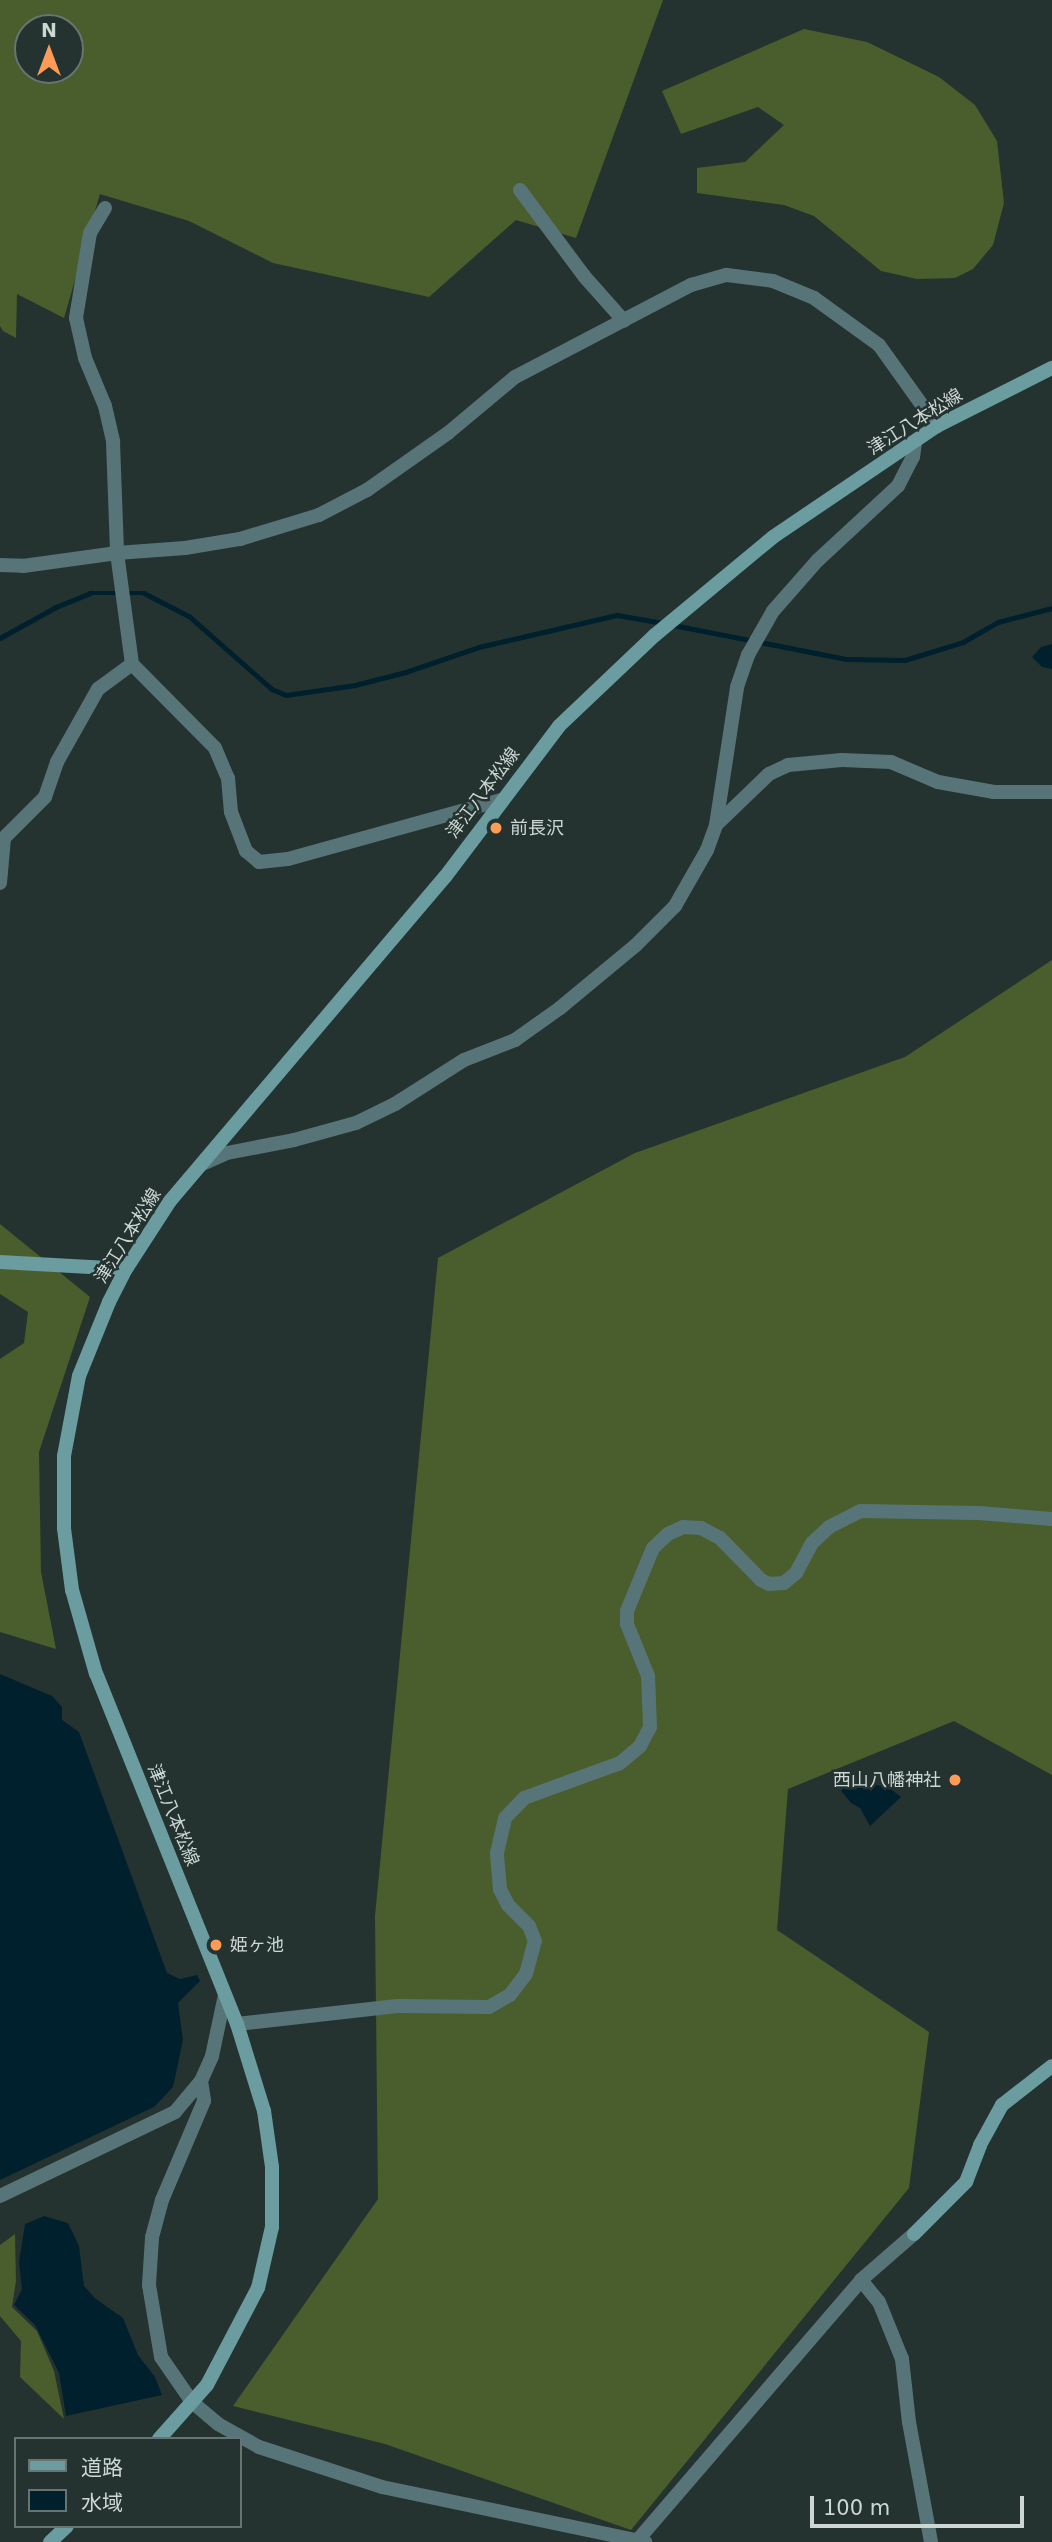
<!DOCTYPE html>
<meta charset="utf-8">
<style>
body{margin:0}
#map{position:relative;width:1052px;height:2542px;overflow:hidden;background:#243330;font-family:"DejaVu Sans","Noto Sans JP",sans-serif}
div>[style]{position:absolute}
.forest>*{inset:0;background:#495e2c}
.water>*{inset:0;background:#00202e}
.stream>*{height:4.5px;margin:-2.25px;padding:0 2.25px;transform-origin:2.25px;border-radius:2.25px;background:#00202e}
.street>*{height:14px;margin:-7px;padding:0 7px;transform-origin:7px;border-radius:7px;background:#577578}
.secondary>*{height:14px;margin:-7px;padding:0 7px;transform-origin:7px;border-radius:7px;background:#6b9ca0}
.dots>*{width:19px;height:19px;translate:-50% -50%;box-sizing:border-box;border:4px solid #243330;border-radius:50%}
span{translate:-50% -50%;white-space:nowrap;text-align:center;line-height:1.15;-webkit-text-stroke:5px #243330;paint-order:stroke}
.street-label{font-size:18px;color:#ccd6d3}
.poi-label{font-size:18px;color:#ccd6d3}
.left{translate:0 -50%;text-align:left}
.right{translate:-100% -50%;text-align:right}
.legend{position:absolute;left:14px;top:2437px;width:228px;height:91px;box-sizing:border-box;background:#243330;border:2px solid #677471;margin:0;padding:9px 12px;list-style:none;font-size:21px;color:#ccd6d3}
.legend li{display:flex;align-items:center;gap:14px;height:35px}
.legend b{width:35px;border:2px solid #677471}
.north{position:absolute;left:14px;top:14px;width:70px;height:70px;box-sizing:border-box;background:#243330;border:2px solid #677471;border-radius:50%;rotate:0deg;font-size:19px;font-weight:700;line-height:28px;text-align:center;color:#ccd6d3}
.north::after{content:'';display:block;margin:auto;width:24px;height:32px;background:#fe9c57;clip-path:polygon(50% 0,100% 100%,50% 72%,0 100%)}
.scale{position:absolute;left:810px;top:2496px;width:214px;height:32px;box-sizing:border-box;border:4px solid #ccd6d3;border-top:0;padding-left:9px;font-size:21px;line-height:24px;white-space:nowrap;color:#ccd6d3;-webkit-text-stroke:5px #243330;paint-order:stroke}
</style>
<div id="map">
<div class="forest">
<i style="clip-path:polygon(evenodd,0 0,663px 0,576px 238px,516px 220px,429px 297px,273px 263px,189px 221px,100px 194px,64px 318px,17px 294px,16px 338px,3px 331px,0 326px,0 0,28px 28px,70px 28px,70px 70px,28px 70px,28px 28px)"></i>
<i style="clip-path:polygon(804px 29px,867px 42px,939px 77px,975px 105px,997px 141px,1004px 203px,993px 245px,973px 269px,955px 278px,917px 279px,881px 271px,814px 216px,784px 205px,697px 193px,697px 168px,745px 162px,784px 125px,758px 107px,681px 134px,662px 91px)"></i>
<i style="clip-path:polygon(1052px 960px,1052px 1775px,954px 1721px,788px 1789px,777px 1930px,929px 2032px,909px 2188px,631px 2530px,385px 2444px,233px 2406px,378px 2199px,375px 1916px,438px 1258px,635px 1153px,905px 1057px)"></i>
<i style="clip-path:polygon(0 1224px,90px 1297px,39px 1452px,41px 1572px,56px 1649px,0 1632px,0 1359px,24px 1343px,28px 1312px,0 1294px)"></i>
<i style="clip-path:polygon(15px 2234px,16px 2281px,12px 2307px,37px 2331px,54px 2371px,64px 2419px,20px 2377px,21px 2341px,0 2316px,0 2245px)"></i>
</div>
<div class="water">
<i style="clip-path:polygon(1052px 644px,1052px 669px,1042px 667px,1032px 657px,1041px 647px)"></i>
<i style="clip-path:polygon(0 1674px,52px 1696px,62px 1707px,62px 1720px,79px 1732px,167px 1973px,180px 1979px,197px 1975px,200px 1981px,178px 2003px,183px 2040px,173px 2087px,154px 2107px,0 2180px)"></i>
<i style="clip-path:polygon(853px 1777px,892px 1790px,901px 1797px,870px 1826px,860px 1808px,851px 1803px,841px 1791px)"></i>
<i style="clip-path:polygon(44px 2216px,68px 2223px,79px 2246px,84px 2286px,96px 2299px,123px 2318px,138px 2355px,155px 2377px,162px 2395px,66px 2416px,59px 2373px,35px 2325px,14px 2305px,22px 2289px,19px 2262px,25px 2224px)"></i>
</div>
<div class="stream">
<i style="left:127px;top:593px;width:17px"></i>
<i style="left:144px;top:593px;width:51px;rotate:27.1deg"></i>
<i style="left:189px;top:616px;width:111px;rotate:41.3deg"></i>
<i style="left:272px;top:689px;width:15px;rotate:23deg"></i>
<i style="left:286px;top:695px;width:70px;rotate:-8.2deg"></i>
<i style="left:355px;top:685px;width:53px;rotate:-14.3deg"></i>
<i style="left:406px;top:672px;width:77px;rotate:-18.9deg"></i>
<i style="left:479px;top:647px;width:142px;rotate:-13.1deg"></i>
<i style="left:617px;top:615px;width:48px;rotate:9.7deg"></i>
<i style="left:673px;top:625px;width:176px;rotate:11.1deg"></i>
<i style="left:846px;top:659px;width:59px;rotate:1deg"></i>
<i style="left:905px;top:660px;width:61px;rotate:-17.2deg"></i>
<i style="left:963px;top:642px;width:40px;rotate:-29.7deg"></i>
<i style="left:998px;top:622px;width:56px;rotate:-14.5deg"></i>
<i style="left:0;top:638px;width:64px;rotate:-29deg"></i>
<i style="left:56px;top:607px;width:37px;rotate:-22deg"></i>
<i style="left:90px;top:593px;width:28px"></i>
</div>
<div class="street">
<i style="left:520px;top:190px;width:107px;rotate:53.3deg"></i>
<i style="left:584px;top:276px;width:60px;rotate:48.4deg"></i>
<i style="left:105px;top:208px;width:29px;rotate:121deg"></i>
<i style="left:90px;top:233px;width:86px;rotate:99.4deg"></i>
<i style="left:76px;top:318px;width:41px;rotate:77.3deg"></i>
<i style="left:85px;top:358px;width:52px;rotate:67.4deg"></i>
<i style="left:105px;top:406px;width:37px;rotate:77deg"></i>
<i style="left:113px;top:442px;width:111px;rotate:87.9deg"></i>
<i style="left:117px;top:553px;width:112px;rotate:82.3deg"></i>
<i style="left:132px;top:664px;width:118px;rotate:45.3deg"></i>
<i style="left:215px;top:748px;width:33px;rotate:67deg"></i>
<i style="left:228px;top:778px;width:34px;rotate:85deg"></i>
<i style="left:231px;top:812px;width:42px;rotate:69deg"></i>
<i style="left:246px;top:851px;width:17px;rotate:40deg"></i>
<i style="left:259px;top:862px;width:29px;rotate:-6deg"></i>
<i style="left:288px;top:859px;width:221px;rotate:-15.5deg"></i>
<i style="left:0;top:565px;width:23px;rotate:2deg"></i>
<i style="left:23px;top:566px;width:95px;rotate:-7.9deg"></i>
<i style="left:117px;top:553px;width:68px;rotate:-4.2deg"></i>
<i style="left:185px;top:548px;width:56px;rotate:-9.3deg"></i>
<i style="left:240px;top:539px;width:83px;rotate:-16.9deg"></i>
<i style="left:319px;top:515px;width:54px;rotate:-27.5deg"></i>
<i style="left:367px;top:490px;width:99px;rotate:-35.1deg"></i>
<i style="left:448px;top:433px;width:87px;rotate:-39.9deg"></i>
<i style="left:515px;top:377px;width:199px;rotate:-27.6deg"></i>
<i style="left:691px;top:285px;width:37px;rotate:-16deg"></i>
<i style="left:727px;top:275px;width:46px;rotate:7.4deg"></i>
<i style="left:773px;top:281px;width:44px;rotate:22.5deg"></i>
<i style="left:814px;top:298px;width:80px;rotate:35.9deg"></i>
<i style="left:879px;top:345px;width:100px;rotate:54.4deg"></i>
<i style="left:716px;top:825px;width:74px;rotate:-43.9deg"></i>
<i style="left:769px;top:774px;width:21px;rotate:-25deg"></i>
<i style="left:788px;top:765px;width:54px;rotate:-5.3deg"></i>
<i style="left:842px;top:760px;width:49px;rotate:2.3deg"></i>
<i style="left:891px;top:762px;width:51px;rotate:23.1deg"></i>
<i style="left:938px;top:782px;width:57px;rotate:10.1deg"></i>
<i style="left:994px;top:792px;width:58px"></i>
<i style="left:0;top:883px;width:45px;rotate:-84.9deg"></i>
<i style="left:4px;top:838px;width:58px;rotate:-45deg"></i>
<i style="left:45px;top:797px;width:37px;rotate:-71deg"></i>
<i style="left:57px;top:762px;width:84px;rotate:-60.7deg"></i>
<i style="left:98px;top:689px;width:42px;rotate:-36.3deg"></i>
<i style="left:202px;top:1164px;width:27px;rotate:-24deg"></i>
<i style="left:227px;top:1153px;width:68px;rotate:-11deg"></i>
<i style="left:294px;top:1140px;width:64px;rotate:-15.3deg"></i>
<i style="left:356px;top:1123px;width:43px;rotate:-26deg"></i>
<i style="left:395px;top:1104px;width:82px;rotate:-32.5deg"></i>
<i style="left:464px;top:1060px;width:55px;rotate:-21.4deg"></i>
<i style="left:515px;top:1040px;width:55px;rotate:-35.4deg"></i>
<i style="left:560px;top:1008px;width:99px;rotate:-39.7deg"></i>
<i style="left:636px;top:945px;width:55px;rotate:-45deg"></i>
<i style="left:675px;top:906px;width:64px;rotate:-60.3deg"></i>
<i style="left:707px;top:850px;width:27px;rotate:-70deg"></i>
<i style="left:716px;top:825px;width:140px;rotate:-81.3deg"></i>
<i style="left:737px;top:687px;width:34px;rotate:-71deg"></i>
<i style="left:748px;top:655px;width:51px;rotate:-60.4deg"></i>
<i style="left:773px;top:611px;width:68px;rotate:-48.6deg"></i>
<i style="left:818px;top:560px;width:109px;rotate:-42.8deg"></i>
<i style="left:898px;top:486px;width:33px;rotate:-63deg"></i>
<i style="left:913px;top:457px;width:14px;rotate:-82deg"></i>
<i style="left:237px;top:2024px;width:161px;rotate:-6.4deg"></i>
<i style="left:397px;top:2006px;width:92px;rotate:0.6deg"></i>
<i style="left:489px;top:2007px;width:24px;rotate:-30deg"></i>
<i style="left:510px;top:1995px;width:26px;rotate:-53deg"></i>
<i style="left:526px;top:1974px;width:34px;rotate:-75deg"></i>
<i style="left:535px;top:1941px;width:16px;rotate:-112deg"></i>
<i style="left:529px;top:1926px;width:30px;rotate:-135deg"></i>
<i style="left:508px;top:1905px;width:18px;rotate:-117deg"></i>
<i style="left:500px;top:1889px;width:36px;rotate:-95deg"></i>
<i style="left:497px;top:1853px;width:36px;rotate:-77deg"></i>
<i style="left:505px;top:1818px;width:28px;rotate:-46deg"></i>
<i style="left:524px;top:1798px;width:102px;rotate:-20deg"></i>
<i style="left:620px;top:1763px;width:26px;rotate:-40deg"></i>
<i style="left:640px;top:1746px;width:21px;rotate:-62deg"></i>
<i style="left:650px;top:1727px;width:51px;rotate:-92.2deg"></i>
<i style="left:648px;top:1676px;width:56px;rotate:-112deg"></i>
<i style="left:627px;top:1624px;width:13px;rotate:-90deg"></i>
<i style="left:627px;top:1611px;width:68px;rotate:-67.6deg"></i>
<i style="left:653px;top:1548px;width:21px;rotate:-43deg"></i>
<i style="left:668px;top:1534px;width:17px;rotate:-25deg"></i>
<i style="left:683px;top:1527px;width:18px;rotate:3deg"></i>
<i style="left:701px;top:1528px;width:21px;rotate:28deg"></i>
<i style="left:720px;top:1538px;width:59px;rotate:45.7deg"></i>
<i style="left:761px;top:1580px;width:9px;rotate:27deg"></i>
<i style="left:769px;top:1584px;width:15px;rotate:-4deg"></i>
<i style="left:784px;top:1583px;width:16px;rotate:-40deg"></i>
<i style="left:796px;top:1573px;width:34px;rotate:-62deg"></i>
<i style="left:812px;top:1543px;width:23px;rotate:-43deg"></i>
<i style="left:829px;top:1527px;width:36px;rotate:-27deg"></i>
<i style="left:861px;top:1511px;width:118px;rotate:1deg"></i>
<i style="left:979px;top:1513px;width:73px;rotate:4.7deg"></i>
<i style="left:201px;top:2081px;width:20px;rotate:81deg"></i>
<i style="left:204px;top:2101px;width:108px;rotate:113deg"></i>
<i style="left:162px;top:2200px;width:39px;rotate:105deg"></i>
<i style="left:152px;top:2238px;width:47px;rotate:93.7deg"></i>
<i style="left:149px;top:2285px;width:73px;rotate:80.5deg"></i>
<i style="left:161px;top:2357px;width:55px;rotate:55.4deg"></i>
<i style="left:192px;top:2402px;width:34px;rotate:40deg"></i>
<i style="left:218px;top:2424px;width:47px;rotate:29.3deg"></i>
<i style="left:259px;top:2447px;width:129px;rotate:18deg"></i>
<i style="left:382px;top:2487px;width:269px;rotate:11.8deg"></i>
<i style="left:0;top:2196px;width:194px;rotate:-25.6deg"></i>
<i style="left:175px;top:2112px;width:40px;rotate:-50deg"></i>
<i style="left:201px;top:2081px;width:27px;rotate:-66deg"></i>
<i style="left:212px;top:2056px;width:62px;rotate:-78deg"></i>
<i style="left:861px;top:2280px;width:28px;rotate:51deg"></i>
<i style="left:879px;top:2302px;width:61px;rotate:68deg"></i>
<i style="left:902px;top:2359px;width:63px;rotate:83.7deg"></i>
<i style="left:909px;top:2422px;width:122px;rotate:79.6deg"></i>
<i style="left:636px;top:2542px;width:345px;rotate:-49.3deg"></i>
<i style="left:861px;top:2280px;width:70px;rotate:-41deg"></i>
</div>
<div class="secondary">
<i style="left:0;top:1262px;width:126px;rotate:3.2deg"></i>
<i style="left:914px;top:2234px;width:74px;rotate:-45deg"></i>
<i style="left:966px;top:2182px;width:40px;rotate:-69deg"></i>
<i style="left:980px;top:2145px;width:46px;rotate:-61.2deg"></i>
<i style="left:1002px;top:2105px;width:63px;rotate:-38deg"></i>
<i style="left:159px;top:2439px;width:72px;rotate:-48.4deg"></i>
<i style="left:207px;top:2385px;width:110px;rotate:-62.3deg"></i>
<i style="left:258px;top:2288px;width:63px;rotate:-77.1deg"></i>
<i style="left:272px;top:2227px;width:60px;rotate:-90deg"></i>
<i style="left:272px;top:2167px;width:57px;rotate:-98.1deg"></i>
<i style="left:264px;top:2111px;width:91px;rotate:-107.2deg"></i>
<i style="left:237px;top:2024px;width:377px;rotate:-111.9deg"></i>
<i style="left:96px;top:1674px;width:87px;rotate:-105.9deg"></i>
<i style="left:72px;top:1590px;width:63px;rotate:-97.4deg"></i>
<i style="left:64px;top:1528px;width:72px;rotate:-90deg"></i>
<i style="left:64px;top:1456px;width:81px;rotate:-79.4deg"></i>
<i style="left:79px;top:1376px;width:80px;rotate:-67.9deg"></i>
<i style="left:109px;top:1302px;width:37px;rotate:-63deg"></i>
<i style="left:126px;top:1269px;width:81px;rotate:-57.1deg"></i>
<i style="left:170px;top:1201px;width:425px;rotate:-49.7deg"></i>
<i style="left:445px;top:877px;width:189px;rotate:-52.9deg"></i>
<i style="left:559px;top:726px;width:132px;rotate:-43.5deg"></i>
<i style="left:655px;top:635px;width:153px;rotate:-39.7deg"></i>
<i style="left:773px;top:537px;width:198px;rotate:-34.1deg"></i>
<i style="left:937px;top:426px;width:129px;rotate:-26.8deg"></i>
<i style="left:50px;top:2542px;width:23px;rotate:-43deg"></i>
</div>
<div class="dots">
<i style="left:496px;top:828px;background:#fe9c57"></i>
<i style="left:955px;top:1780px;background:#fe9c57"></i>
<i style="left:216px;top:1945px;background:#fe9c57"></i>
</div>
<div class="street-label">
<span style="left:915px;top:422px;rotate:-32deg">津江八本松線</span>
<span style="left:483px;top:793px;rotate:-53deg">津江八本松線</span>
<span style="left:128px;top:1236px;rotate:-58deg">津江八本松線</span>
<span style="left:173px;top:1815px;rotate:68deg">津江八本松線</span>
</div>
<div class="poi-label">
<span class="left" style="left:510px;top:828px">前長沢</span>
<span class="right" style="left:941px;top:1780px">西山八幡神社</span>
<span class="left" style="left:230px;top:1945px">姫ヶ池</span>
</div>
<ul class="legend">
<li><b style="height:9px;background:#6b9ca0"></b>道路</li>
<li><b style="height:19px;background:#00202e"></b>水域</li>
</ul>
<div class="north">N</div>
<div class="scale">100 m</div>
</div>
